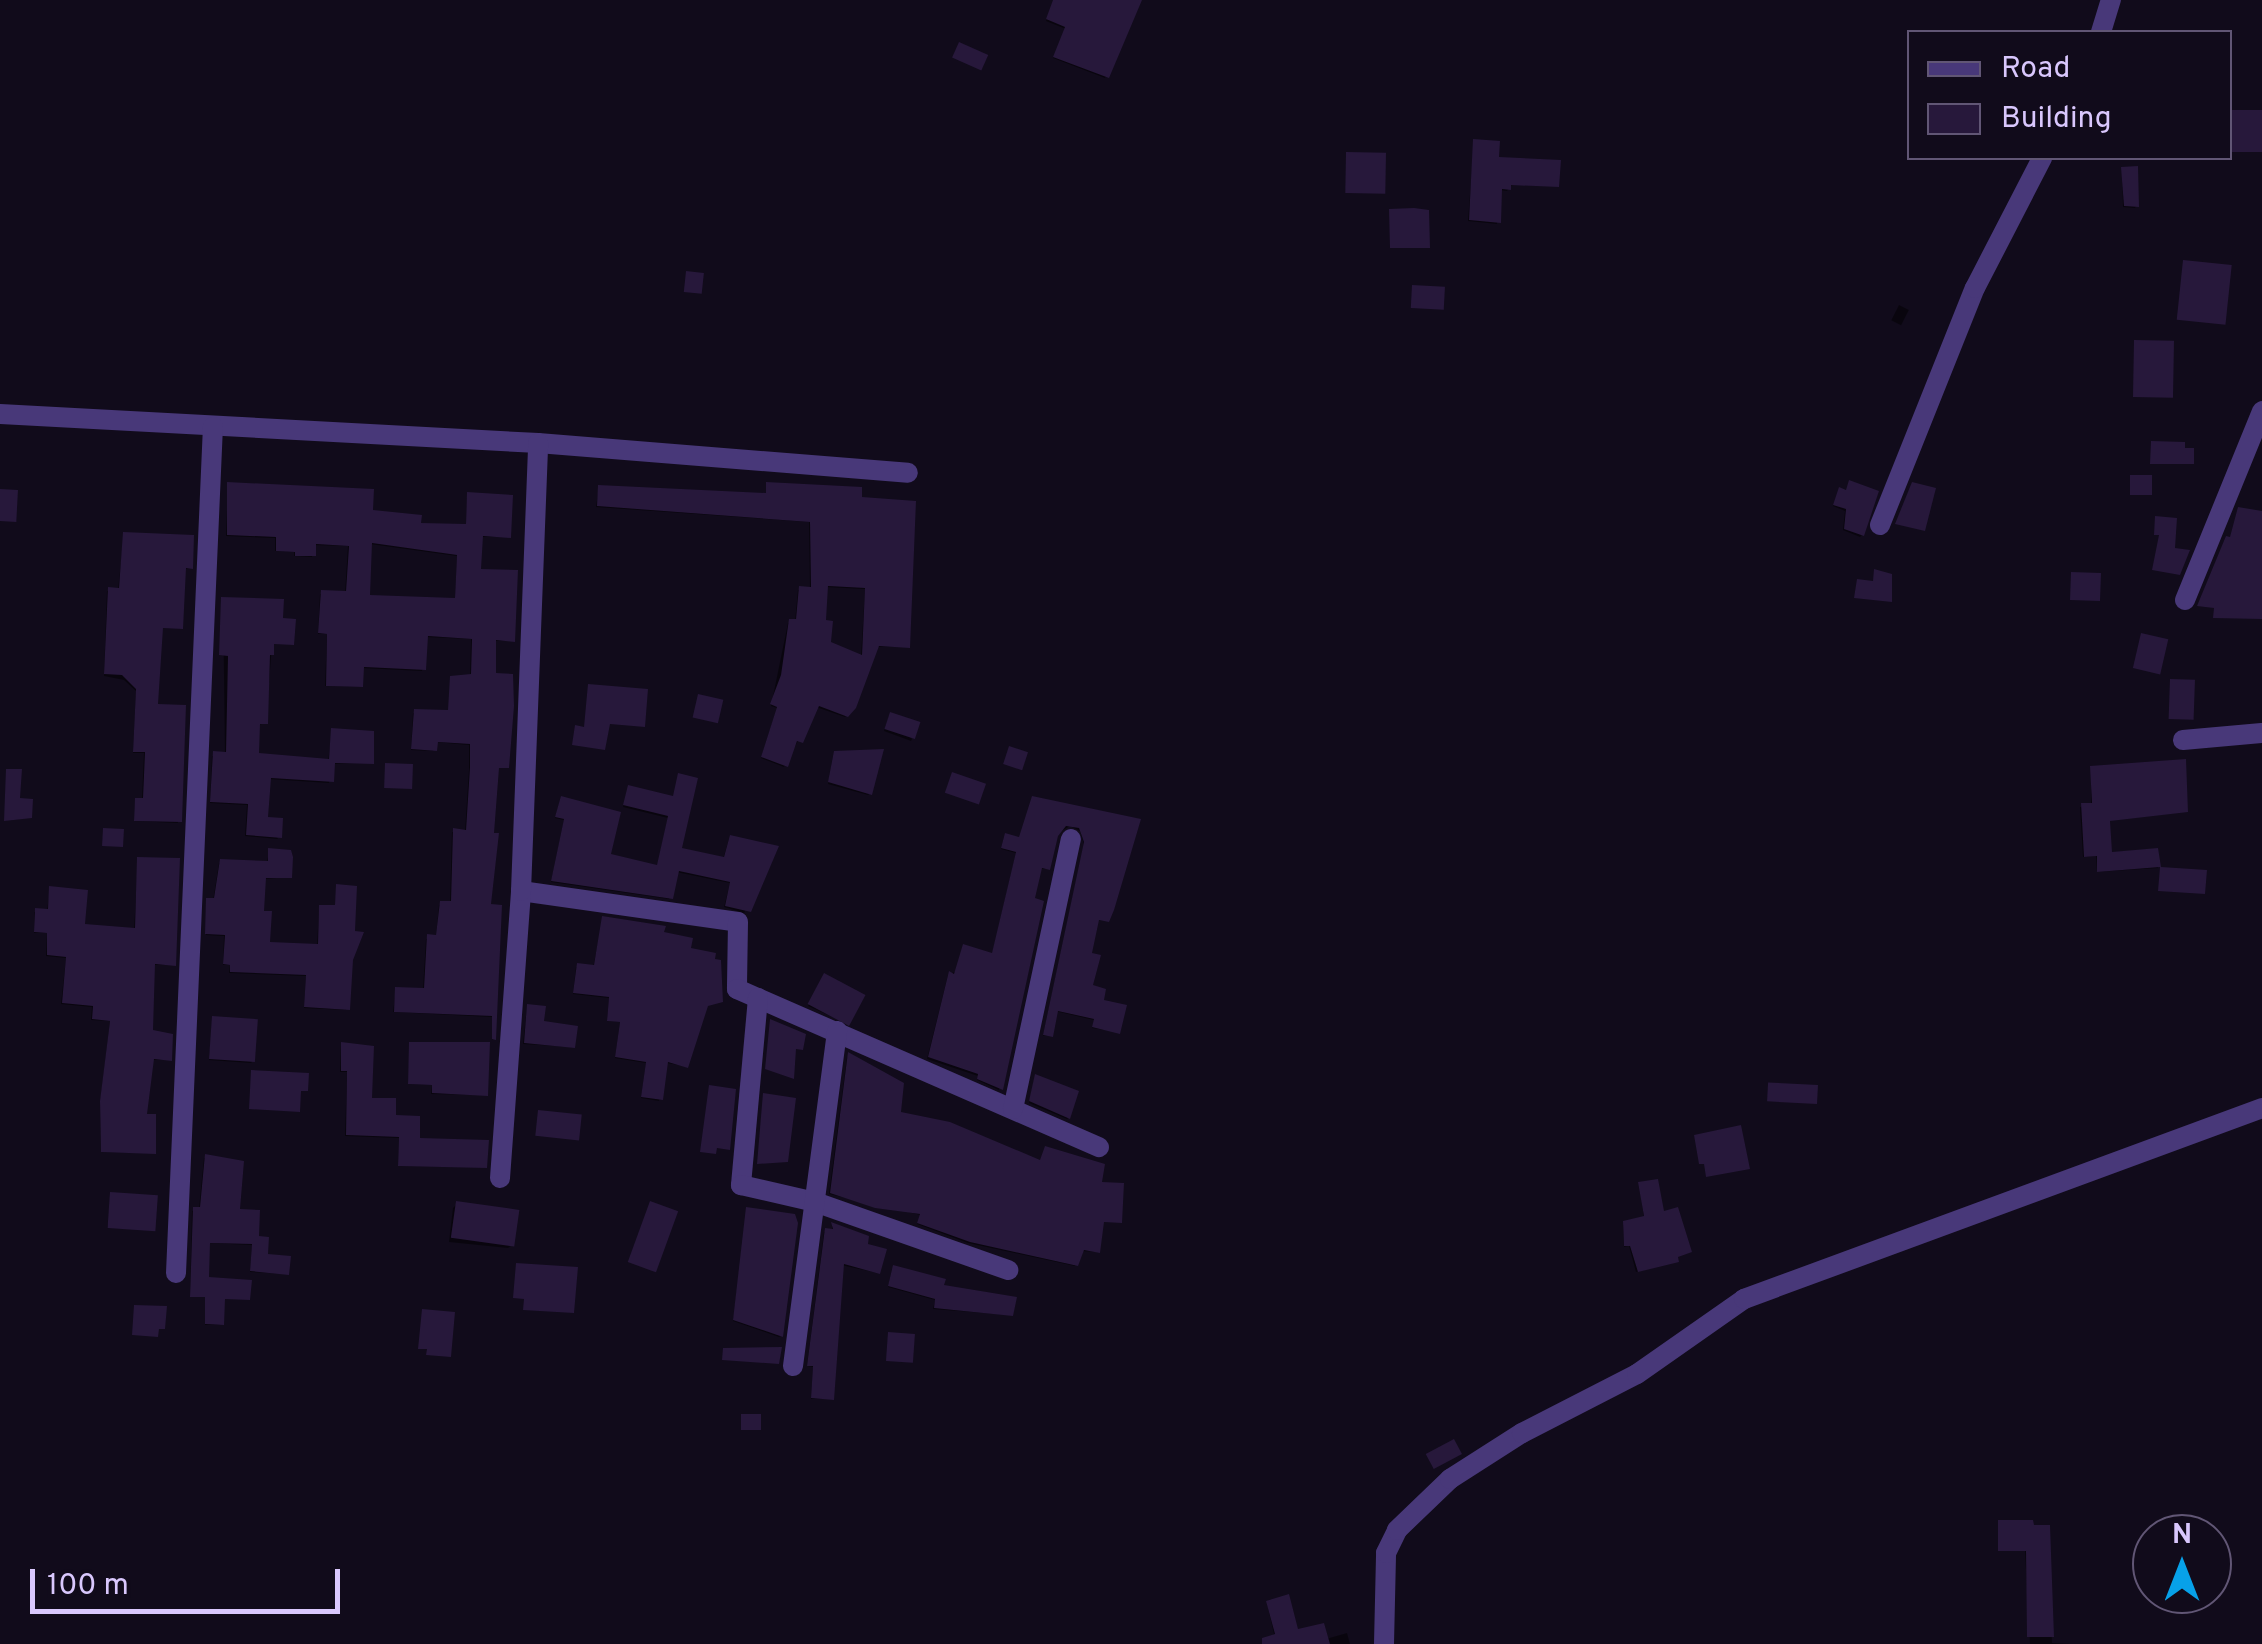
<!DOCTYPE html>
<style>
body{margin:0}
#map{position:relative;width:2262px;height:1644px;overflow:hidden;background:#110b1b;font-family:Overpass,sans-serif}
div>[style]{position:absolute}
.shadow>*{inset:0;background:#0007;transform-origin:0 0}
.building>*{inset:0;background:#27183b;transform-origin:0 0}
.minor>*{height:20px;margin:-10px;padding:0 10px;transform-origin:10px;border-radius:10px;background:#483879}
span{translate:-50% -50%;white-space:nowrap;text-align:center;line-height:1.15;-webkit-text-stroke:8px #110b1b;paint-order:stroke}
.legend{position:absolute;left:1907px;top:30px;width:325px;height:130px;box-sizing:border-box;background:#110b1b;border:2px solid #615675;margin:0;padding:12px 18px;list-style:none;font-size:30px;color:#d9c7fd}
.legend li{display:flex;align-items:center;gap:20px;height:50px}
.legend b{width:50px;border:2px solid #615675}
.north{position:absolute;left:2132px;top:1514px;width:100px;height:100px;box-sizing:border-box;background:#110b1b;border:2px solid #615675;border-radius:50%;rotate:0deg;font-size:28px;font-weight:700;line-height:40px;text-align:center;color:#d9c7fd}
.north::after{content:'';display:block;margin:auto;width:35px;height:45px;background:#07a1e9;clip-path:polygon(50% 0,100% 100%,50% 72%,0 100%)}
.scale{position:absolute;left:30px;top:1569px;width:310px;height:45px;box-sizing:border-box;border:5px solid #d9c7fd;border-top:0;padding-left:12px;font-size:30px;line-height:35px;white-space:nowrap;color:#d9c7fd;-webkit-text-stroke:8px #110b1b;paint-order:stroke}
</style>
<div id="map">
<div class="shadow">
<i style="clip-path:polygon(1054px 0,1139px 0,1105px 78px,1053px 58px,1066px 29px,1046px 21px)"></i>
<i style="clip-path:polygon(1474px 142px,1496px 159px,1556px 186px,1513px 183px,1507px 191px,1500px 190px,1497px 224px,1468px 221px)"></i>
<i style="clip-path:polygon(2122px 169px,2136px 206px,2135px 208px,2123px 207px)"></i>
<i style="left:1899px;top:305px;width:11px;height:17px;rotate:27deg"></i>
<i style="clip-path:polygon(evenodd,767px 484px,795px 486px,908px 646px,876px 647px,854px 707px,845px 717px,816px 707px,784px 767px,761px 758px,777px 708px,771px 706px,788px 623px,795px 622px,798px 590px,810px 589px,809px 522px,596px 507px,599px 487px,766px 495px,767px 484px,826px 587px,865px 589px,861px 657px,828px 644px,823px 623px,826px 587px)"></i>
<i style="clip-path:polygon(evenodd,228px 485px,419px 525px,466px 527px,467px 497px,508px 537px,480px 537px,478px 571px,513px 640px,494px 641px,493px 676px,506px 767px,496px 768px,488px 906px,494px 1038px,492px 1040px,492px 1017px,393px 1012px,396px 989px,423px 990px,426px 939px,436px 937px,439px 905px,450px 904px,452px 832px,465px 832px,469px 770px,469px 745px,435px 742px,433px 751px,411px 750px,413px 713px,448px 712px,470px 676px,471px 639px,426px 637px,422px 671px,362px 668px,359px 687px,325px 686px,327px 634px,318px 634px,320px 594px,345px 594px,348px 546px,313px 545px,312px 557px,294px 556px,294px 552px,275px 551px,275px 538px,226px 536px,228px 485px,370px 544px,457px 556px,455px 601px,367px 597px,370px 544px)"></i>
<i style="clip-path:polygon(1838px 492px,1862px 535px,1860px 537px,1843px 530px,1845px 511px,1833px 506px)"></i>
<i style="clip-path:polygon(124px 535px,191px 568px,184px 569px,180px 628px,160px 628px,155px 707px,178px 823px,134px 821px,135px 802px,142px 800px,144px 753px,133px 753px,136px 691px,124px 680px,104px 676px,107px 591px,118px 590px)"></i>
<i style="clip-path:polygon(223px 599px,280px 620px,291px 644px,272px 644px,266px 723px,258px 725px,256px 756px,328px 762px,332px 731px,371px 763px,332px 764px,329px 783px,268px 779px,265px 819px,278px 839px,245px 836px,247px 805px,210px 803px,212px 756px,225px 755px)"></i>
<i style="clip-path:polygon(889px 716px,912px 739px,911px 741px,884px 731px)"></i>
<i style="clip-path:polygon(833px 756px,869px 794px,868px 795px,828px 784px)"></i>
<i style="clip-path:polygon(2091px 769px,2107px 821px,2110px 854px,2156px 851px,2158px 868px,2097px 872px,2096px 856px,2083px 857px,2080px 807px,2091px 805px)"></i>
<i style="clip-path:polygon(627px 790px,673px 799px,679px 849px,723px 859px,729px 839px,776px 848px,744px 913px,724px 907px,730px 883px,676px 872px,669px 899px,551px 882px,564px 820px,555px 818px,560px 801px,608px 856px,657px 868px,668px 818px,623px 807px)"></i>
<i style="clip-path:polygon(1032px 800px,1138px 821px,1107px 921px,1097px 920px,1089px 954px,1090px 987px,1118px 1032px,1092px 1028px,1094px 1020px,1055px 1011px,1051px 1036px,1043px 1036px,1084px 845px,1080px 831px,1070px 826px,1055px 835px,1048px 869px,1039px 869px,999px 1090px,977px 1080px,978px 1076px,927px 1059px,948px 975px,992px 955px,1016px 853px,1001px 849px,1004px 837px,1019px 839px)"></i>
<i style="clip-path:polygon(269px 851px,289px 877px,264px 879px,261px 913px,267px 944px,317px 947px,319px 909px,335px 908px,337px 887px,351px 959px,346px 1010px,304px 1008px,306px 976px,229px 973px,230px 965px,223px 965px,224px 936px,206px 935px,206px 902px,213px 901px,219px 863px,267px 863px)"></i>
<i style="clip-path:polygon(138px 859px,173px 965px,153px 965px,150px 1032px,169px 1060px,151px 1060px,144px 1117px,154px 1153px,101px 1152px,100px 1104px,110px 1021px,91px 1020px,92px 1007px,61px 1004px,66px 958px,46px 956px,47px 933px,34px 933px,34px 912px,47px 911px,50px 889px,83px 926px,134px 930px)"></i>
<i style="clip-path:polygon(603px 919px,660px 934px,688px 950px,705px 1006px,686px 1066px,666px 1063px,659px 1101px,641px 1098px,646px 1063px,615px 1058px,620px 1022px,607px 1021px,609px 998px,573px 994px,576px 967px,593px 968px)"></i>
<i style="clip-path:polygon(823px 978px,850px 1023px,849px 1024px,808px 1006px)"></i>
<i style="clip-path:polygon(527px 1006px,542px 1024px,573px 1047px,523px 1044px)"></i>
<i style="clip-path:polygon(213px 1019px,253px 1061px,251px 1063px,209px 1060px)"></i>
<i style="clip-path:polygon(341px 1045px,369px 1101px,418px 1140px,484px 1167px,398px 1166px,399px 1138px,345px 1136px,347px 1072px,340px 1072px)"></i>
<i style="clip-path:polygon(410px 1045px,486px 1095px,431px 1094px,432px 1085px,408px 1084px)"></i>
<i style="clip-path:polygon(847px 1057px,898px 1114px,1099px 1185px,1120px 1222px,1102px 1222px,1098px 1252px,1081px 1251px,1075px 1266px,968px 1243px,917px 1224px,921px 1215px,829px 1194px)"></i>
<i style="clip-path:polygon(1035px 1077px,1068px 1118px,1067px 1119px,1029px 1103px)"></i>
<i style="clip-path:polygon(204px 1158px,241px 1162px,237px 1211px,265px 1256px,287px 1274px,250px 1272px,252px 1245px,208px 1243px,206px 1280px,248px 1299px,223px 1299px,220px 1325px,205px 1325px,205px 1297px,190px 1297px,192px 1211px,199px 1209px)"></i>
<i style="clip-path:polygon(1640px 1184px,1676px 1257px,1675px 1262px,1636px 1272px,1629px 1246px,1624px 1247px,1623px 1225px,1644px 1219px)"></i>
<i style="clip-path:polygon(111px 1195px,154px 1229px,107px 1228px)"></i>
<i style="clip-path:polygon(457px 1204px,513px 1244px,508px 1248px,449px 1242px,453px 1208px)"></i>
<i style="clip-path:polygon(747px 1210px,781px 1336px,779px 1337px,733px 1321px)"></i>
<i style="clip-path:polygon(832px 1225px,865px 1245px,878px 1273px,841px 1265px,832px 1398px,811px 1399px,813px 1367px,807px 1366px,824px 1232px,832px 1232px)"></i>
<i style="clip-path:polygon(892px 1269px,1011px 1315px,933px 1309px,935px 1300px,888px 1287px)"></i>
<i style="clip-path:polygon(1999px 1523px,2047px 1528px,2052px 1643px,2070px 1644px,2030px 1644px,2025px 1551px,1998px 1551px)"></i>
<i style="clip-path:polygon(1267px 1603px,1296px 1632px,1326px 1639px,1347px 1633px,1350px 1644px,1271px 1644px,1269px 1637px,1274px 1634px)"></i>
</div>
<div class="building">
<i style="clip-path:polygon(1053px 0,1142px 0,1109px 78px,1053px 57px,1065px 27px,1046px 19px)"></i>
<i style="left:959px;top:42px;width:32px;height:17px;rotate:24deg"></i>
<i style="left:2230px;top:110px;width:32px;height:42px"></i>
<i style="clip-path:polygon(1473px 139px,1500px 141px,1499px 157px,1561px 160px,1559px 187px,1511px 185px,1511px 190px,1502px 189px,1501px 223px,1469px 220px)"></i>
<i style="left:1346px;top:152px;width:40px;height:41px;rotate:1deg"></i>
<i style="clip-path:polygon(2138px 166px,2139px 207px,2124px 206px,2121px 167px)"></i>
<i style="clip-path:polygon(1414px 208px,1429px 210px,1430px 248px,1390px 248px,1389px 209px)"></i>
<i style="left:2183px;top:260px;width:49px;height:60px;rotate:6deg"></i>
<i style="left:686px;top:271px;width:18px;height:21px;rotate:6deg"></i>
<i style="left:1412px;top:285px;width:33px;height:23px;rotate:3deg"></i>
<i style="left:2134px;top:340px;width:40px;height:57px;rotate:1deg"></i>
<i style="clip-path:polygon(2151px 441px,2185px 442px,2185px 448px,2194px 448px,2194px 464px,2150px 464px)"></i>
<i style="left:2130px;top:475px;width:22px;height:20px"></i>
<i style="clip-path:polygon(1849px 480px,1879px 491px,1864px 536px,1844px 529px,1846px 509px,1833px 505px,1839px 487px,1846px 490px)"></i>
<i style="clip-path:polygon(evenodd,227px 482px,374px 489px,373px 510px,422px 515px,421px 523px,466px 524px,467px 492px,513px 495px,511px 538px,483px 536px,481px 569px,518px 570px,515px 642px,496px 640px,496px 673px,513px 674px,514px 706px,509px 768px,499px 768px,494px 833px,499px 833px,491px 904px,502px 905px,496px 1040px,492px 1039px,492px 1016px,394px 1012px,395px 987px,424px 988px,427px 934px,436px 935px,440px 901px,451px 901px,453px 828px,466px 830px,470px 767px,470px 744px,438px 742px,437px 751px,411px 749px,414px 709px,448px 710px,450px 676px,471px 674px,472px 639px,428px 636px,426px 670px,364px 667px,363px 687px,326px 686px,327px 634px,318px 633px,321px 590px,346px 591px,349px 546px,316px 544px,316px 556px,295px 556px,295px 552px,276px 551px,276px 537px,227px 535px,227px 482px,372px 543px,457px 555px,455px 598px,370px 595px,372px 543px)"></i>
<i style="clip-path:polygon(evenodd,766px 482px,862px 487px,862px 497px,916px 501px,910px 648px,879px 646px,856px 708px,848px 717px,819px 706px,803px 743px,797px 741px,788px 767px,761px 757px,777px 707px,770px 704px,781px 675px,789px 619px,796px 619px,799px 586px,811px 587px,810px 522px,597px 506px,598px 485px,766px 493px,766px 482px,828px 586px,865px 588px,862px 655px,831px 642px,833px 621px,826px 620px,828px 586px)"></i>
<i style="clip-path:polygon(1912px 482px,1936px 488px,1925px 531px,1895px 524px)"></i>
<i style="left:0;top:489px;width:18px;height:32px;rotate:3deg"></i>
<i style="clip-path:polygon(2238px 507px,2262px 511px,2262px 619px,2213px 618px,2214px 608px,2197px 606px,2226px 536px,2230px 537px)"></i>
<i style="clip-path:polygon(2155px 516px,2177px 518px,2175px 548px,2190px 550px,2180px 575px,2152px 570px,2159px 535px,2154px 535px)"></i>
<i style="clip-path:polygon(123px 532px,194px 535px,193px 569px,186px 568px,183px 629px,163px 628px,158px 704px,186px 705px,182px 822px,134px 821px,135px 798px,143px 798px,145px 752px,133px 752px,136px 689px,122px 675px,104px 674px,108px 587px,119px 588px)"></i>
<i style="clip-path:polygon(1874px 569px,1892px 574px,1892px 602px,1854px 598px,1857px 579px,1873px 581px)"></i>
<i style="left:2071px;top:572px;width:30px;height:28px;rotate:2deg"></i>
<i style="clip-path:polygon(221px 597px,284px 599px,283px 618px,296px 619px,294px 645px,274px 644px,274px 655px,270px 655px,268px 724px,260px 724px,259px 753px,329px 759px,331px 728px,374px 731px,374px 764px,335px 763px,334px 782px,271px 778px,268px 817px,283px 818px,282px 838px,246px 835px,248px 804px,210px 802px,213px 751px,226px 752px,228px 656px,219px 655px)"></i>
<i style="left:2141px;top:633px;width:28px;height:36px;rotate:13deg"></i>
<i style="left:2170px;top:679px;width:25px;height:40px;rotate:2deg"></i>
<i style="clip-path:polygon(588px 684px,648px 689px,645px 727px,610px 724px,605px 750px,572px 745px,575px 725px,584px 727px)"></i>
<i style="left:698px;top:694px;width:26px;height:24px;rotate:13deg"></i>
<i style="left:890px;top:712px;width:32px;height:18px;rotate:18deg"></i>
<i style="left:1009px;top:746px;width:20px;height:19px;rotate:18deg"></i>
<i style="clip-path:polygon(884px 749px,872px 795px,828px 782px,834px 751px)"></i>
<i style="clip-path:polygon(2186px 759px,2188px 812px,2110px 821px,2112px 852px,2158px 848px,2161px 867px,2207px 870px,2205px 894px,2158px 891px,2160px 867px,2097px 872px,2097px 856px,2084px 857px,2081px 803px,2092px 803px,2090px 766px)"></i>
<i style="left:385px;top:763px;width:28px;height:25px;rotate:2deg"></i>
<i style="clip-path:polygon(6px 769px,22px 769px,20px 798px,33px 799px,32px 818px,4px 821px)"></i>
<i style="left:952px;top:772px;width:36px;height:22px;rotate:19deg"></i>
<i style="clip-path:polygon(678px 773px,698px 778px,682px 848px,724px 857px,730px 835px,779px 846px,751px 912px,725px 906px,730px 882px,679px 871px,673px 899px,551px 881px,564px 819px,555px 817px,561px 796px,621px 812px,611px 854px,657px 865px,668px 816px,623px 805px,628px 785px,673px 796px)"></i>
<i style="clip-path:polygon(1032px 796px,1141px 819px,1114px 910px,1109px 922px,1099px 920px,1092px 953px,1101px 955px,1093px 985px,1106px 989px,1104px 1000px,1127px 1005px,1120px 1034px,1092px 1027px,1094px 1019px,1058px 1011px,1053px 1037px,1043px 1035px,1084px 842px,1079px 828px,1066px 826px,1058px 836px,1050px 870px,1042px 868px,1035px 898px,1044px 901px,1003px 1090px,977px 1079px,978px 1074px,928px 1057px,949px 971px,954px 974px,963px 944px,992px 953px,1016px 852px,1001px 848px,1005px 833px,1019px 837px)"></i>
<i style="left:103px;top:828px;width:21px;height:18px;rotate:3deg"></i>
<i style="clip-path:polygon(268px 848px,291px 850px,293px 857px,292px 878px,266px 878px,264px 911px,272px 911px,270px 942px,318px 944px,319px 905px,335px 905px,336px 884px,357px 886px,355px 931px,364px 932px,353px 960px,350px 1010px,304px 1007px,306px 975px,230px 972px,230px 965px,223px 964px,225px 935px,205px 934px,206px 898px,214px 898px,220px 859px,268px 861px)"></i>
<i style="clip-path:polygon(137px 857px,180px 858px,176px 966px,155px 964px,153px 1030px,173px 1034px,172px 1061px,154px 1059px,147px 1114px,156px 1114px,156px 1154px,101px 1152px,100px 1101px,110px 1021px,92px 1019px,93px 1006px,62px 1003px,66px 957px,47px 955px,47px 933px,34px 932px,35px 908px,48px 909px,49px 886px,88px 890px,85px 924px,135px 928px)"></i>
<i style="clip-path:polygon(602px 916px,666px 926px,664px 932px,693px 938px,691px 948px,716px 953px,715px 959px,721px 960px,723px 1002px,708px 1006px,688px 1068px,668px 1062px,663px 1100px,641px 1097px,646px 1062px,615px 1057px,620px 1022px,607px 1021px,609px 997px,573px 993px,577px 963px,594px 965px)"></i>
<i style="left:824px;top:973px;width:47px;height:35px;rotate:28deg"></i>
<i style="clip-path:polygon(527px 1004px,546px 1006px,544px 1021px,578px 1026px,575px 1048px,524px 1043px)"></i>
<i style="left:212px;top:1016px;width:46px;height:43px;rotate:4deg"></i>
<i style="clip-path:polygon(770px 1019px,806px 1034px,803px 1050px,796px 1049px,794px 1079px,765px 1069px)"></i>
<i style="clip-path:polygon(341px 1042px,374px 1046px,372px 1098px,396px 1098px,396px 1115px,420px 1116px,420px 1138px,489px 1140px,487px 1168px,398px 1166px,399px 1137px,346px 1135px,347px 1071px,341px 1071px)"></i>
<i style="clip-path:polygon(409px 1042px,490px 1042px,488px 1096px,432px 1093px,432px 1085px,408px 1084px)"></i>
<i style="clip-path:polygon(848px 1052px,904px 1083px,901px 1112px,950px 1122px,1040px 1160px,1045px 1146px,1105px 1164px,1102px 1182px,1124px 1183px,1122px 1223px,1104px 1222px,1100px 1253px,1084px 1250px,1078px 1266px,970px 1242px,917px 1223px,920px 1214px,875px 1208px,830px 1193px)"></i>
<i style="clip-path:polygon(251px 1070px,309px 1073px,308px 1091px,301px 1091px,300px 1112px,249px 1109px)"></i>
<i style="clip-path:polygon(1035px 1074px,1079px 1091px,1070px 1119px,1029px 1101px)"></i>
<i style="clip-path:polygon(709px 1085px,736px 1089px,730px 1150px,717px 1148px,716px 1154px,700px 1152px)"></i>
<i style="left:1818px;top:1085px;width:19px;height:50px;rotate:93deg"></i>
<i style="clip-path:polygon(763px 1093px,796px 1098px,788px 1162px,757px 1164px)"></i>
<i style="left:538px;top:1110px;width:44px;height:26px;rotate:6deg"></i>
<i style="clip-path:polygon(1741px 1125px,1750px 1169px,1706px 1177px,1704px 1164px,1699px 1164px,1694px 1135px)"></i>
<i style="clip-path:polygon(205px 1154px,244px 1161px,240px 1209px,260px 1210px,259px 1236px,269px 1237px,268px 1254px,291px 1256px,289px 1275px,250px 1271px,252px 1244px,210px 1243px,209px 1277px,252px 1280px,250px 1300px,225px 1299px,224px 1325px,205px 1324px,205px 1297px,190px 1297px,193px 1207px,200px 1207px)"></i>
<i style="clip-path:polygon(1658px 1179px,1664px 1211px,1678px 1207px,1692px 1252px,1678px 1257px,1679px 1262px,1638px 1272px,1630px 1246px,1624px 1246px,1623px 1221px,1644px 1216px,1638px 1182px)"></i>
<i style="left:110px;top:1192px;width:48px;height:36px;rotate:4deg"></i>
<i style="left:456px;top:1201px;width:64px;height:37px;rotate:8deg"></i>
<i style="left:650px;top:1201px;width:30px;height:65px;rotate:20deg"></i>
<i style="clip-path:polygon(746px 1207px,795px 1214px,798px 1223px,783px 1337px,733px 1320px)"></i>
<i style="clip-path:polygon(831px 1222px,869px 1236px,868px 1244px,887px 1249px,880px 1274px,844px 1264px,834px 1400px,811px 1398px,813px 1366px,807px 1366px,825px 1228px,833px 1229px)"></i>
<i style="clip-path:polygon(516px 1263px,578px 1267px,574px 1313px,523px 1310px,524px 1299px,513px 1298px)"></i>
<i style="clip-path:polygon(893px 1265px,946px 1279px,944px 1285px,1017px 1297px,1013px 1316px,934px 1308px,935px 1299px,888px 1286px)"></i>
<i style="clip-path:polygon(134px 1305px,167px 1306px,165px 1329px,159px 1329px,158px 1337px,132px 1335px)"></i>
<i style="clip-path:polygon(422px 1309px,455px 1312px,451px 1357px,426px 1355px,427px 1349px,418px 1349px)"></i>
<i style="left:888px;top:1332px;width:27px;height:29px;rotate:4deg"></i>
<i style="clip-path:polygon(782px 1347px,779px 1364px,722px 1360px,723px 1348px)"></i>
<i style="left:741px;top:1414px;width:20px;height:16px"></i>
<i style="left:1454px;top:1439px;width:17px;height:32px;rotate:62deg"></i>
<i style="clip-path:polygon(1998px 1520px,2033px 1520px,2034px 1525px,2050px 1525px,2054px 1637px,2027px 1637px,2026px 1551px,1998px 1551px)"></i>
<i style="clip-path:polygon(1289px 1594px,1298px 1629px,1324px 1623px,1330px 1644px,1262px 1644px,1262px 1638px,1275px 1634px,1266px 1601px)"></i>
</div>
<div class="minor">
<i style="left:2101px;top:32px;width:34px;rotate:-73deg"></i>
<i style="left:0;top:414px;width:539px;rotate:3.09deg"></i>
<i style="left:538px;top:443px;width:371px;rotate:4.6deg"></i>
<i style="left:1880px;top:525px;width:255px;rotate:-68.2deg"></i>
<i style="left:1975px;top:288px;width:146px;rotate:-62.7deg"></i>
<i style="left:2185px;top:600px;width:204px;rotate:-67.8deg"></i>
<i style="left:2183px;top:740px;width:79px;rotate:-5.1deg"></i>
<i style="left:521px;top:891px;width:219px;rotate:8.1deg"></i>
<i style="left:738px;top:922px;width:67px;rotate:90.9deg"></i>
<i style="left:737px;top:989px;width:395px;rotate:23.6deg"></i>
<i style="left:758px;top:998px;width:188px;rotate:95.2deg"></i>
<i style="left:741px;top:1185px;width:76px;rotate:12.9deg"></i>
<i style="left:815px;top:1202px;width:205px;rotate:19.4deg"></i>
<i style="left:1013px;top:1109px;width:276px;rotate:-77.9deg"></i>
<i style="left:500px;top:1178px;width:288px;rotate:-85.8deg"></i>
<i style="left:521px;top:891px;width:448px;rotate:-87.8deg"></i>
<i style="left:176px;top:1273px;width:847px;rotate:-87.5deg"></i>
<i style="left:793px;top:1366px;width:338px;rotate:-82.5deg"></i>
<i style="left:1384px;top:1644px;width:91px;rotate:-88.7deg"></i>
<i style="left:1386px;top:1553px;width:25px;rotate:-64deg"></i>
<i style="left:1397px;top:1530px;width:74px;rotate:-43.9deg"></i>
<i style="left:1450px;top:1479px;width:85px;rotate:-32.6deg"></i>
<i style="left:1522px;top:1433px;width:129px;rotate:-27.2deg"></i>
<i style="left:1637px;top:1374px;width:131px;rotate:-35deg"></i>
<i style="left:1744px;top:1299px;width:552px;rotate:-20.24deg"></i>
</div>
<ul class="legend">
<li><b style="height:12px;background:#483879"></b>Road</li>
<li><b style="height:28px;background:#27183b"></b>Building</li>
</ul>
<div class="north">N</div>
<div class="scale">100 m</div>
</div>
